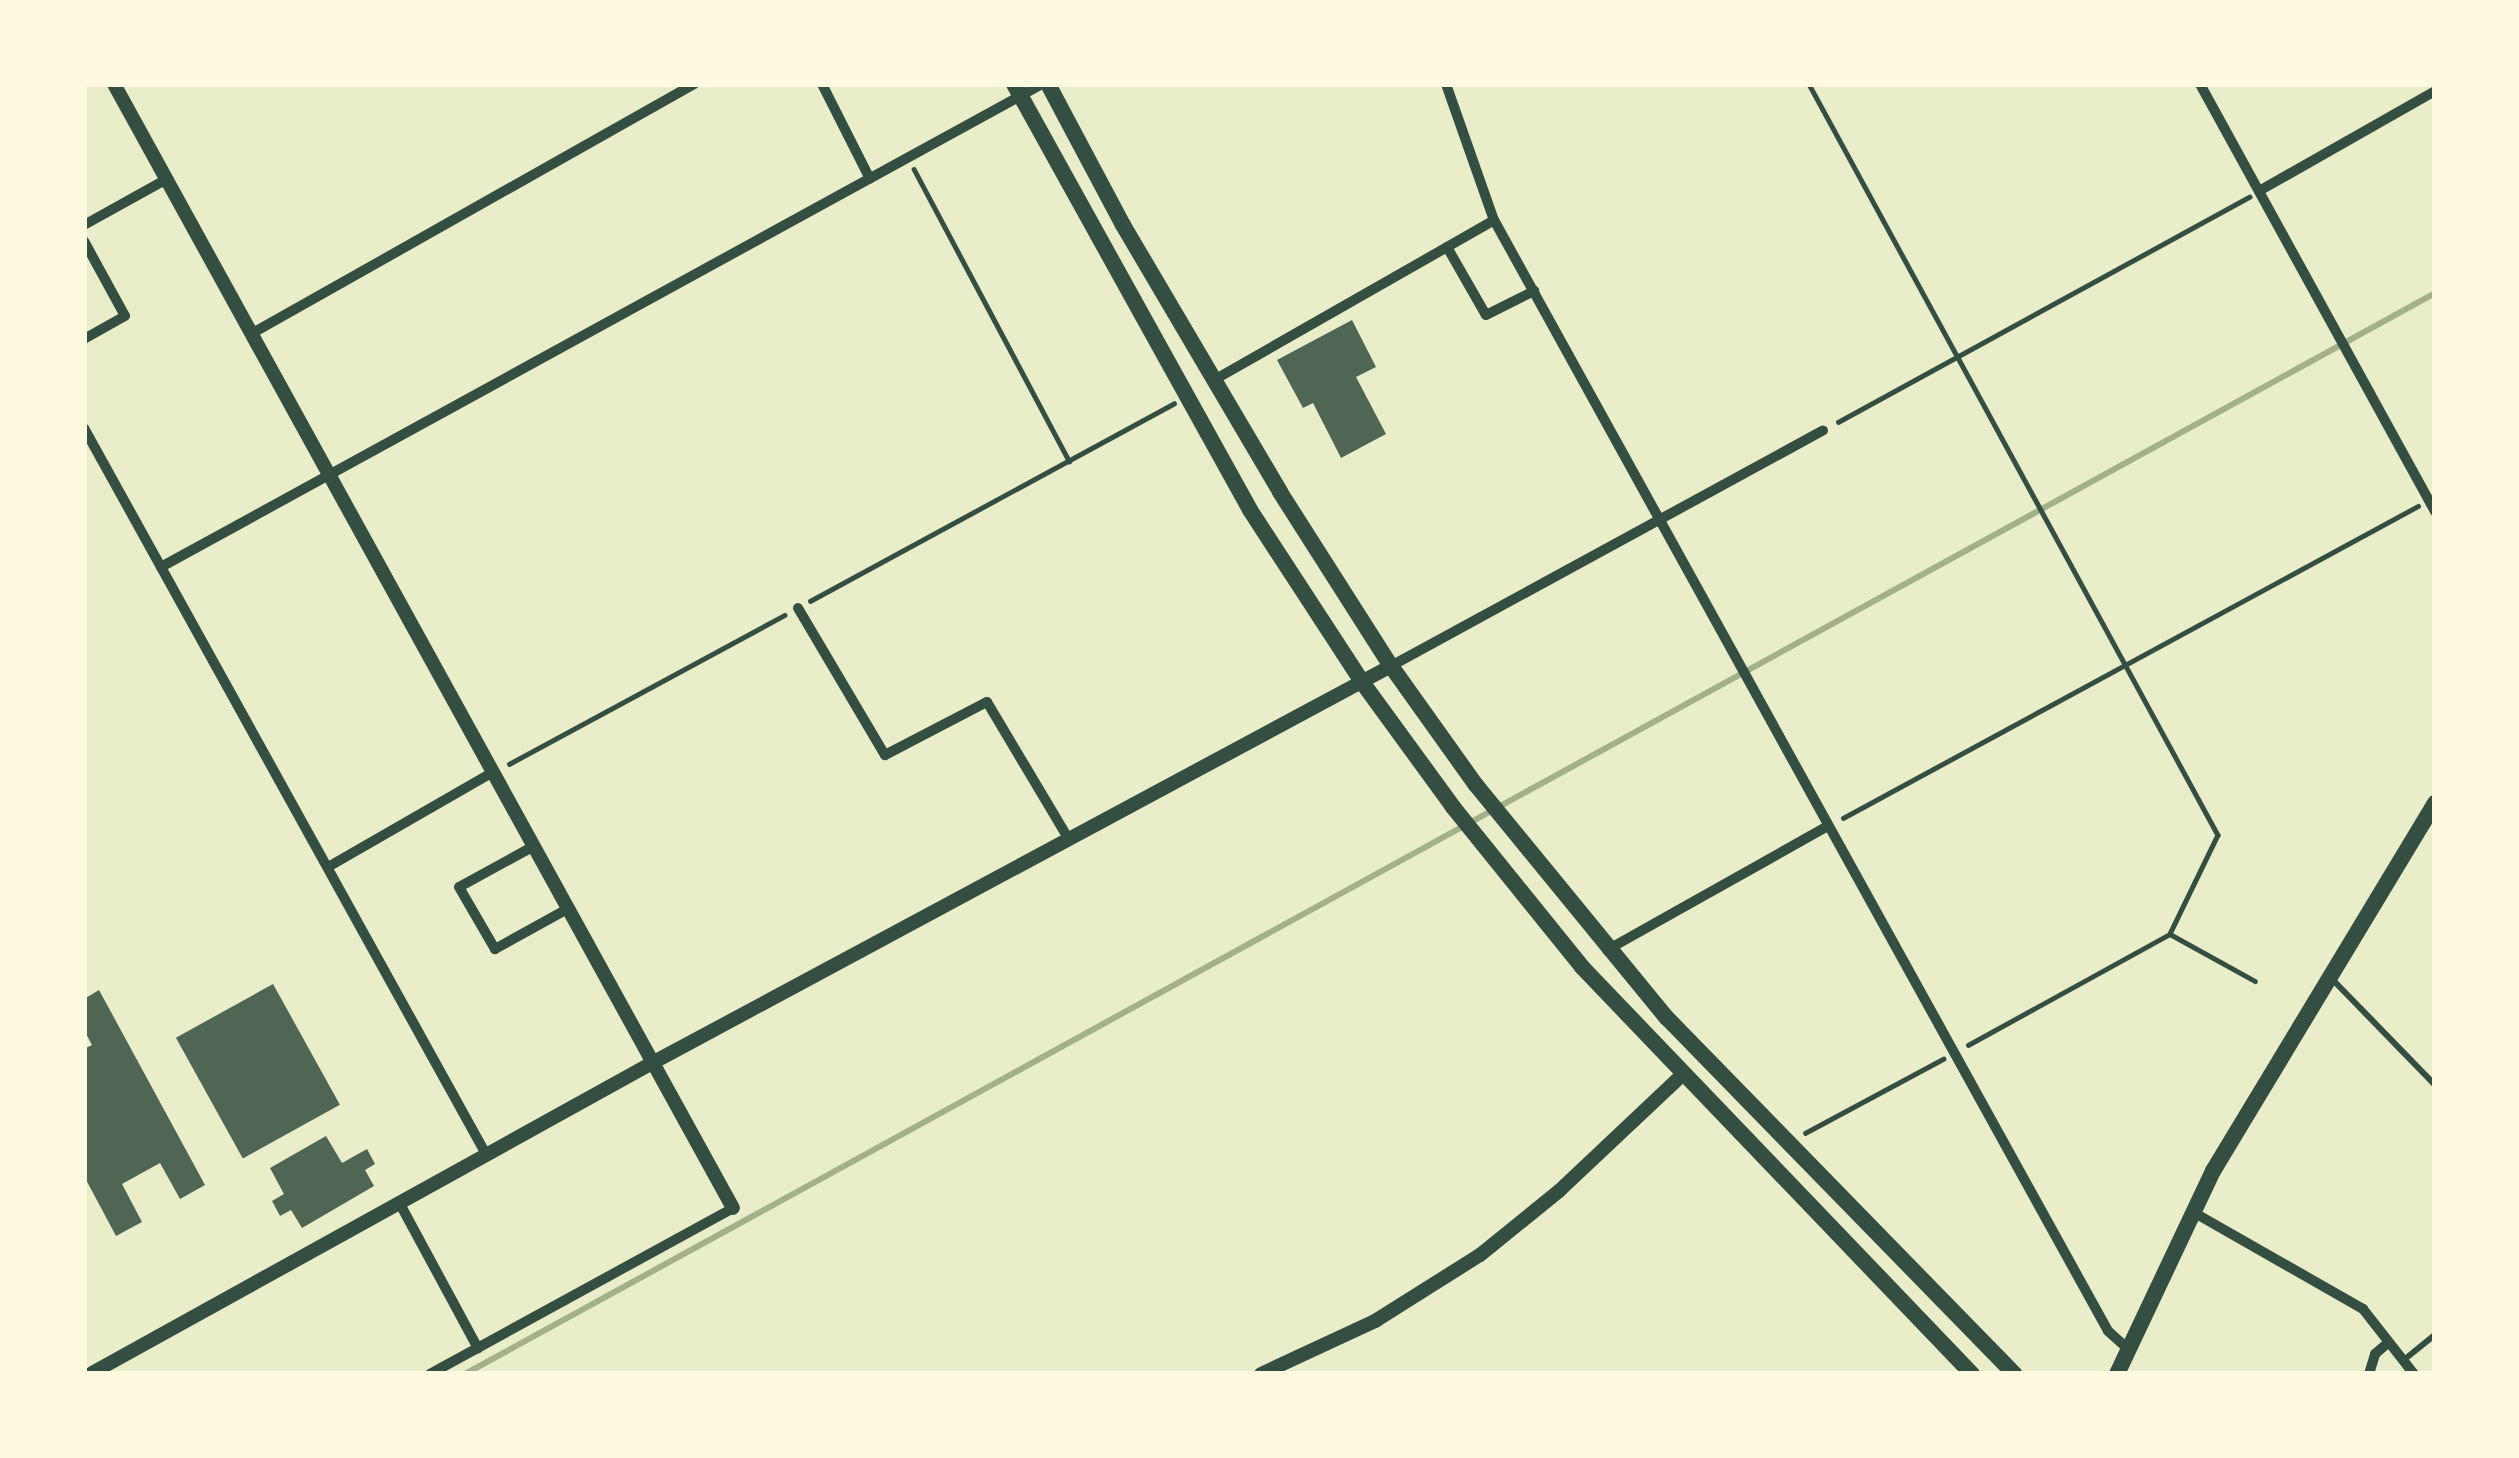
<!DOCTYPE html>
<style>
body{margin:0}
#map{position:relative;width:2519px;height:1458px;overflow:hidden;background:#e9edc9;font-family:Spectral,serif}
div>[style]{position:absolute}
.stream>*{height:6px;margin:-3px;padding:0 3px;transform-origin:3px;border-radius:3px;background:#a3b18a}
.building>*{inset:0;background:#4f6655;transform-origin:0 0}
.path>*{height:4.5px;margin:-2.25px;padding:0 2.25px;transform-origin:2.25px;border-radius:2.25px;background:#344e41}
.service>*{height:6px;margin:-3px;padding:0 3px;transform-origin:3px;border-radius:3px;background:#344e41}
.minor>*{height:10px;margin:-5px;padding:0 5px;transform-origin:5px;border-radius:5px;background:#344e41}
.tertiary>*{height:14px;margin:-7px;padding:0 7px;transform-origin:7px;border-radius:7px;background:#344e41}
.primary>*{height:16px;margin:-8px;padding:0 8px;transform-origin:8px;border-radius:8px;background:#344e41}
span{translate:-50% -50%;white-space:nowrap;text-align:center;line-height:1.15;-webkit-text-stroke:9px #fefae0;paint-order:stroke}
.frame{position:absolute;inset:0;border:87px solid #fefae0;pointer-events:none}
</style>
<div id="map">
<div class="stream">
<i style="left:465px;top:1374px;width:2247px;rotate:-28.75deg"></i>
</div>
<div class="building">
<i style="clip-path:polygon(1352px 320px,1376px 367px,1356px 377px,1386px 434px,1341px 458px,1313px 403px,1303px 408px,1277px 360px)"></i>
<i style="left:273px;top:984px;width:138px;height:111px;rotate:61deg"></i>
<i style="clip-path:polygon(99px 990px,205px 1185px,180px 1199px,160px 1163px,122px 1184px,142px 1222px,116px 1236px,84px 1176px,84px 1049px,92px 1045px,84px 1030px,84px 999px)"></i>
<i style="clip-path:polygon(326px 1136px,342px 1163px,367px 1149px,375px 1164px,365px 1170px,374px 1186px,302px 1228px,291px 1210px,280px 1216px,272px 1201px,284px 1194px,270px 1168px)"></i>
</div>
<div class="path">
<i style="left:1809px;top:84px;width:855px;rotate:61.43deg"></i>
<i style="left:2218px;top:835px;width:110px;rotate:115.9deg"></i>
<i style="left:914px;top:169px;width:331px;rotate:62deg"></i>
<i style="left:1838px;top:422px;width:469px;rotate:-28.7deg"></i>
<i style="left:810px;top:601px;width:414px;rotate:-28.5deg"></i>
<i style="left:509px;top:764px;width:313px;rotate:-28.4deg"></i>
<i style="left:1843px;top:818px;width:654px;rotate:-28.48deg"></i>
<i style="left:1968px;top:1045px;width:230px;rotate:-28.8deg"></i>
<i style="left:2170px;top:934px;width:97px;rotate:28.9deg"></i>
<i style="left:1805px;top:1133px;width:157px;rotate:-28.2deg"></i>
</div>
<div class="service">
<i style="left:2332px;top:979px;width:148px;rotate:45.8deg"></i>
<i style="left:2405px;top:1359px;width:38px;rotate:-39deg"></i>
</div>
<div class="minor">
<i style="left:822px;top:84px;width:106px;rotate:63.2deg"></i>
<i style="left:1446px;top:84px;width:144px;rotate:70.6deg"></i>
<i style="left:1494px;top:220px;width:1269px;rotate:61.07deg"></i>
<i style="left:2108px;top:1331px;width:27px;rotate:42deg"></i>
<i style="left:2200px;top:84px;width:488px;rotate:61.2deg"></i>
<i style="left:2259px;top:191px;width:202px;rotate:-29.6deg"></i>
<i style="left:84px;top:225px;width:93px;rotate:-29.1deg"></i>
<i style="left:84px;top:241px;width:85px;rotate:61.3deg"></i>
<i style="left:125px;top:316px;width:47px;rotate:150.7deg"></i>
<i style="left:1447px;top:247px;width:78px;rotate:60.2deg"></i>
<i style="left:1486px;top:315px;width:54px;rotate:-26.6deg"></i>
<i style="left:251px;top:334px;width:509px;rotate:-29.44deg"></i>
<i style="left:1214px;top:380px;width:322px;rotate:-29.7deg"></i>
<i style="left:84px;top:428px;width:832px;rotate:61.03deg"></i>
<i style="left:161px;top:567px;width:1005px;rotate:-28.73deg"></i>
<i style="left:798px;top:608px;width:171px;rotate:59.4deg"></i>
<i style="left:885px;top:755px;width:115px;rotate:-27.5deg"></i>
<i style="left:987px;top:702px;width:158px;rotate:59.2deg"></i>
<i style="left:1391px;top:666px;width:492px;rotate:-28.6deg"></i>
<i style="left:534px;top:846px;width:85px;rotate:151.3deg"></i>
<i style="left:459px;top:887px;width:72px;rotate:59.9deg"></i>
<i style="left:495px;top:949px;width:85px;rotate:-29deg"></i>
<i style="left:328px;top:867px;width:190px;rotate:-29.9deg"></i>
<i style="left:1607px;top:950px;width:253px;rotate:-29.3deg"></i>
<i style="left:400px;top:1204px;width:164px;rotate:61.6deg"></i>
<i style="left:2193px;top:1212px;width:196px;rotate:29.7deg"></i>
<i style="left:2363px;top:1309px;width:83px;rotate:51.9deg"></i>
<i style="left:430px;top:1374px;width:345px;rotate:-28.7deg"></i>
<i style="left:2369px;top:1374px;width:21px;rotate:-73deg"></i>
<i style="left:2375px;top:1354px;width:18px;rotate:-41deg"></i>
</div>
<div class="tertiary">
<i style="left:114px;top:84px;width:1283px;rotate:61.16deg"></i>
<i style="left:92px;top:1373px;width:642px;rotate:-28.96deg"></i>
<i style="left:654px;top:1062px;width:837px;rotate:-28.25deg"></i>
<i style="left:1261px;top:1374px;width:126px;rotate:-24.9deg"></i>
<i style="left:1375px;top:1321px;width:124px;rotate:-32.2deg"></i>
<i style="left:1480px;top:1255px;width:102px;rotate:-39deg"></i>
<i style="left:1559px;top:1191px;width:170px;rotate:-43.3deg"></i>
</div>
<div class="primary">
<i style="left:1014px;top:84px;width:487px;rotate:61deg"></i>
<i style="left:1250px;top:510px;width:205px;rotate:56.9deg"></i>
<i style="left:1362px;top:682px;width:155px;rotate:53.9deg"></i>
<i style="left:1453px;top:807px;width:206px;rotate:51.1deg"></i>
<i style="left:1582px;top:967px;width:564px;rotate:46.22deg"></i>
<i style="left:1048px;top:84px;width:160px;rotate:62deg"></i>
<i style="left:1123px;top:225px;width:310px;rotate:59.5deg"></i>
<i style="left:1280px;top:492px;width:206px;rotate:57.5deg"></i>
<i style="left:1391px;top:666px;width:146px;rotate:54.5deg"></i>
<i style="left:1476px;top:785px;width:301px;rotate:50.7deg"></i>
<i style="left:1667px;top:1018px;width:498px;rotate:45.7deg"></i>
<i style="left:2117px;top:1374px;width:225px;rotate:-64.7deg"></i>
<i style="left:2213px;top:1171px;width:430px;rotate:-58.9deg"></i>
</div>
<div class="frame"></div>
</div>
